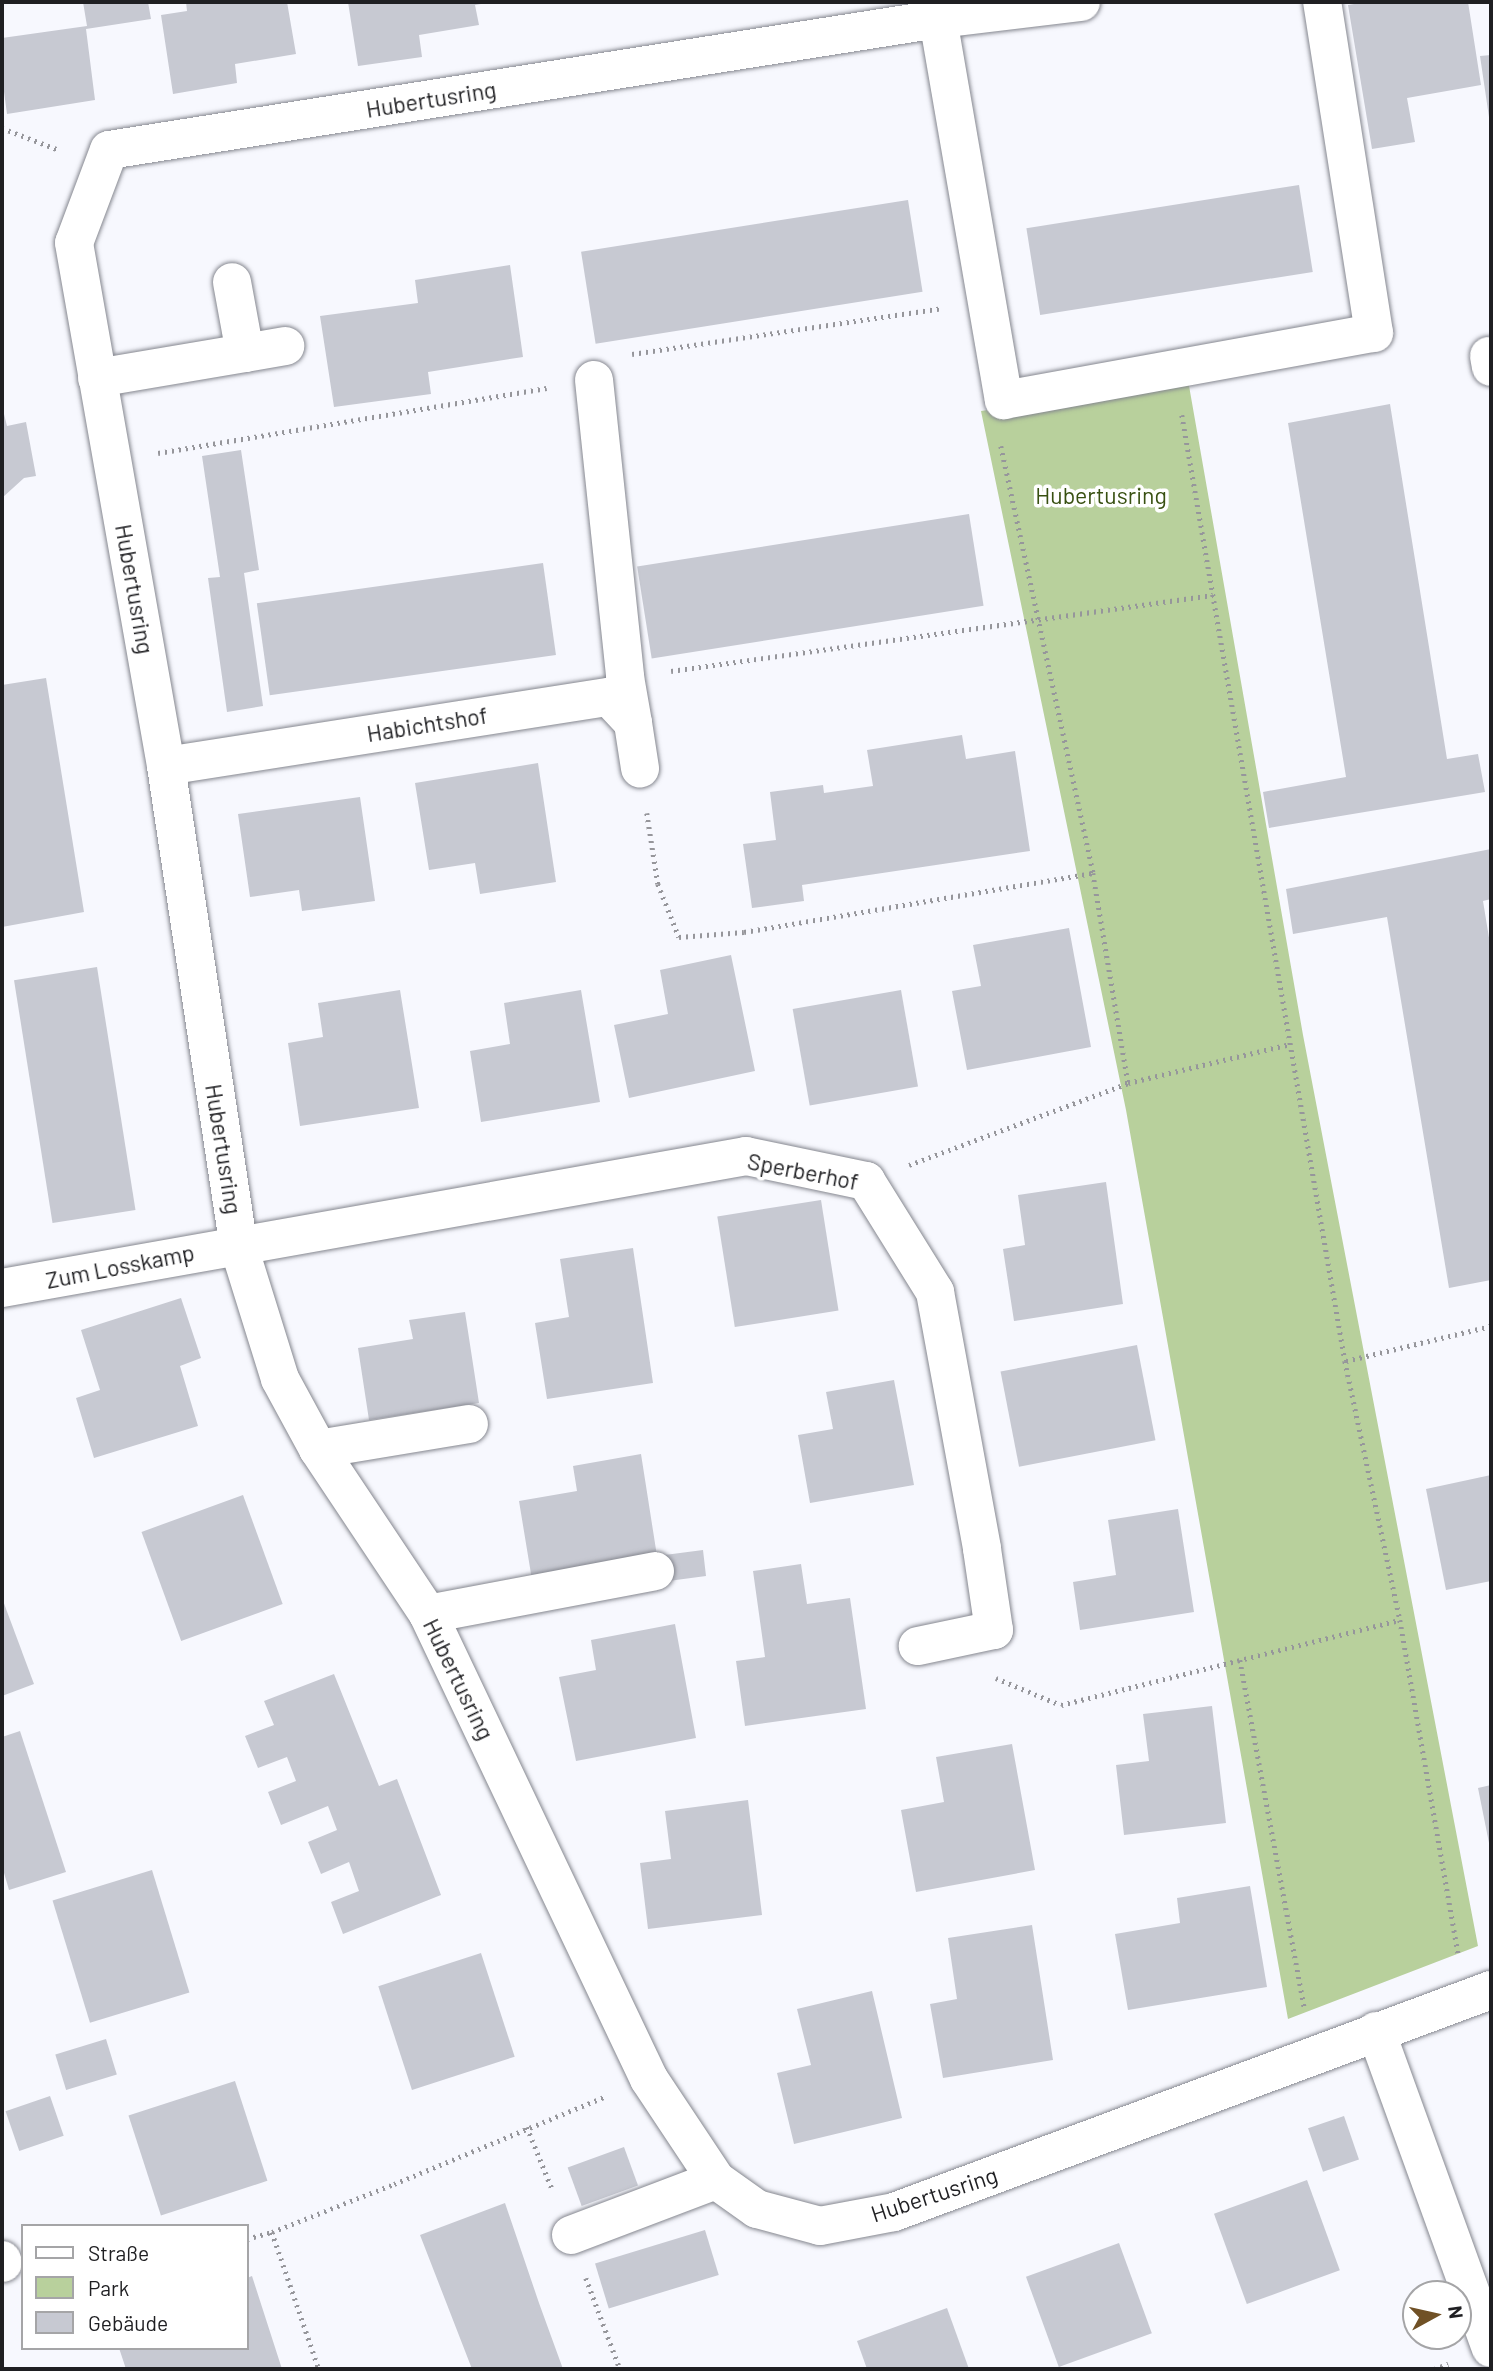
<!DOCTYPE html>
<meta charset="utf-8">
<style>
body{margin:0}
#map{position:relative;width:1493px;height:2371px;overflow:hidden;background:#f7f8fe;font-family:Barlow,sans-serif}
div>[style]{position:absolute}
.green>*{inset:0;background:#b8d09c}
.building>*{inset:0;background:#c7c9d2;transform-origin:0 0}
.path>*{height:4.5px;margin-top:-2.25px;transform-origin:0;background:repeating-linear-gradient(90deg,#96969b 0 2px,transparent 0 7px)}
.roads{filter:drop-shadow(0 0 2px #85878f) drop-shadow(0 0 2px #85878f)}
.minor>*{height:38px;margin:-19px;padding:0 19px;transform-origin:19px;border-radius:19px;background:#fff}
span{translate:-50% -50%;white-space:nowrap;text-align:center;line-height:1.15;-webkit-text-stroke:7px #fff;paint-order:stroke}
.street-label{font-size:23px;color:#1f1f22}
.park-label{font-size:23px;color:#385011}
.frame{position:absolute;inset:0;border:4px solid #1f1f22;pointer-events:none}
.legend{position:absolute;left:21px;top:2224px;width:228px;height:126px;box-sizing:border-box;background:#fff;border:2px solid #a5a5a7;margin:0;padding:9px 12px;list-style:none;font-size:21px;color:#1f1f22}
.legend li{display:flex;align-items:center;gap:14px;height:35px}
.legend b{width:35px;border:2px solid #a5a5a7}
.north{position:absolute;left:1402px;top:2280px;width:70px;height:70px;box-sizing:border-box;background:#fff;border:2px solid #a5a5a7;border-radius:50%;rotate:82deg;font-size:19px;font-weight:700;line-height:28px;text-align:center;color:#1f1f22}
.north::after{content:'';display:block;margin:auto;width:24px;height:32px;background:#705126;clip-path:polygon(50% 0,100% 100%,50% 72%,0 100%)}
</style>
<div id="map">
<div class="green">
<i style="clip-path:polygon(1188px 380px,1303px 1035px,1478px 1946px,1288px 2019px,1126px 1110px,981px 411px)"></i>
</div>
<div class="building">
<i style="clip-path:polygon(83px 2px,148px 2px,151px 19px,86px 29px,95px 100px,7px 114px,2px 77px,2px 38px,87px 26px)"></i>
<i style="clip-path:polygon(186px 2px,287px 2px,296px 54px,235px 64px,237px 83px,173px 94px,161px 15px,187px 11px)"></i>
<i style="clip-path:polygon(348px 2px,487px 2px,487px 3px,475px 5px,479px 25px,419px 35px,422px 57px,358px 66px)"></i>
<i style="clip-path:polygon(1366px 2px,1468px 2px,1481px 85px,1407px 98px,1415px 142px,1372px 149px,1348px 5px)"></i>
<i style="clip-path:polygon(1491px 55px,1491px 124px,1490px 124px,1480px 56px)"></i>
<i style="left:1299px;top:185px;width:88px;height:276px;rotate:81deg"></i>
<i style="left:908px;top:200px;width:93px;height:331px;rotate:81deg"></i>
<i style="clip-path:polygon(510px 265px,523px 357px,428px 372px,431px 394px,334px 407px,320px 316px,418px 303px,415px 280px)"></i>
<i style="clip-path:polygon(1390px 404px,1447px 759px,1478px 754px,1485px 792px,1269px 828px,1263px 792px,1346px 777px,1288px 423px)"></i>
<i style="clip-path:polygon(2px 406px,7px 426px,26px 422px,36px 476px,24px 478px,2px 498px)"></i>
<i style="clip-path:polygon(241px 450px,259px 570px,244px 573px,263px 706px,227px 712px,208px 578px,220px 577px,202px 456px)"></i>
<i style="left:969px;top:514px;width:93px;height:336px;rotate:81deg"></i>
<i style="left:543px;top:563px;width:93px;height:289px;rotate:82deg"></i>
<i style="clip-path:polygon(46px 678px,84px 912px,2px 927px,2px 685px)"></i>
<i style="clip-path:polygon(962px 735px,966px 759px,1015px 751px,1030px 851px,802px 885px,804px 901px,752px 908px,743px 844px,776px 840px,770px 792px,823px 785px,824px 793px,873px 786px,867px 750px)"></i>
<i style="clip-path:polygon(538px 763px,556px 882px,480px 894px,475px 863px,429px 870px,415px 783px)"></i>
<i style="clip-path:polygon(360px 797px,375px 901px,302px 911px,299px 890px,250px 897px,238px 814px)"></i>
<i style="clip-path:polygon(1491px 849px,1491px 899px,1483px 901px,1491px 950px,1491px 1280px,1449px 1288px,1387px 917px,1293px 934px,1286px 889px)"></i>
<i style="clip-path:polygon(1069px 928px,1091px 1047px,967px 1070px,952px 991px,981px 986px,973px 945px)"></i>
<i style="clip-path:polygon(731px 955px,755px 1071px,629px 1098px,614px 1025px,668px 1014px,660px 970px)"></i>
<i style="left:97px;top:967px;width:246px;height:84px;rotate:81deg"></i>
<i style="clip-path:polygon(400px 990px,419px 1108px,300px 1126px,288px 1043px,323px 1037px,318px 1003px)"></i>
<i style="clip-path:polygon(581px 990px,600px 1102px,481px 1122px,470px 1051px,510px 1044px,504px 1003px)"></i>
<i style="left:901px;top:990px;width:98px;height:110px;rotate:80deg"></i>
<i style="clip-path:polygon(1106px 1182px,1123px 1304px,1014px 1321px,1003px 1249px,1025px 1245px,1018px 1195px)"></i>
<i style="left:821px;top:1200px;width:112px;height:105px;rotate:81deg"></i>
<i style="clip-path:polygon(633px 1248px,653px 1383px,547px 1399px,535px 1323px,569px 1317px,560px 1259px)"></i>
<i style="clip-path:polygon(181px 1298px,201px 1358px,180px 1366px,198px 1426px,94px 1458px,76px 1398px,100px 1390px,81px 1330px)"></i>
<i style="clip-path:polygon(465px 1312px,479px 1403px,369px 1420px,358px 1348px,413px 1339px,409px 1320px)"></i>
<i style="left:1137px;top:1345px;width:97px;height:139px;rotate:79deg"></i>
<i style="clip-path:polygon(894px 1380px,914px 1485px,810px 1503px,798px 1435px,833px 1429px,826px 1392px)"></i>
<i style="clip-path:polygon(641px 1454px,657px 1556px,703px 1550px,706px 1576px,661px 1582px,532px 1580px,519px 1501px,577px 1491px,573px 1466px)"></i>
<i style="clip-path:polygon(1491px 1475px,1491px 1581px,1446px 1590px,1426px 1489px)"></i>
<i style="left:243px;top:1495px;width:116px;height:108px;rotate:70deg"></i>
<i style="clip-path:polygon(1178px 1509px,1194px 1612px,1080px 1630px,1073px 1582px,1116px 1575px,1108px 1520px)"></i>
<i style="clip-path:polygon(801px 1564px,807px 1604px,850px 1598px,866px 1709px,745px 1726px,736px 1661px,765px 1657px,753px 1571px)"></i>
<i style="clip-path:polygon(2px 1598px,34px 1684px,2px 1696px)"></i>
<i style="clip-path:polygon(675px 1624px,696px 1738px,576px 1761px,559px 1677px,596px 1670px,591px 1640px)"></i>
<i style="clip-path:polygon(334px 1674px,379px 1786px,397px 1779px,441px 1895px,343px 1934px,331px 1902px,359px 1891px,349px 1862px,321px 1874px,308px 1842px,337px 1830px,328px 1806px,281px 1825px,268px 1792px,296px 1781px,287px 1757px,258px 1768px,245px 1736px,274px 1725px,264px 1701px)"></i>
<i style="clip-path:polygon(1212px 1706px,1226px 1823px,1124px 1835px,1116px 1765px,1149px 1761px,1143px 1714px)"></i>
<i style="clip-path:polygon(20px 1731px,66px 1872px,9px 1890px,2px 1866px,2px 1737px)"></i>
<i style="clip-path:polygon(1012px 1744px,1035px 1870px,916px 1892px,901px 1810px,944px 1802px,936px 1757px)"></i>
<i style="clip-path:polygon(1491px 1785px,1491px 1848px,1490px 1848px,1478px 1788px)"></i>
<i style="clip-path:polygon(748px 1800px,762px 1915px,648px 1929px,640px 1863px,671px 1859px,665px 1811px)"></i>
<i style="left:152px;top:1870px;width:128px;height:104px;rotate:73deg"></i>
<i style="clip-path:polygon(1250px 1886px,1267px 1987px,1128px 2010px,1115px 1934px,1180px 1923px,1177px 1898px)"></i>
<i style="clip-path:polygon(1032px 1925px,1053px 2060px,943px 2078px,930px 2004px,957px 1999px,948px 1938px)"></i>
<i style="left:481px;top:1953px;width:109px;height:108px;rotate:72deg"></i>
<i style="clip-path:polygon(872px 1991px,902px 2118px,794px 2144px,777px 2073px,811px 2065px,797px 2009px)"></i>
<i style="left:106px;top:2039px;width:37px;height:53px;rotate:73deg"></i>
<i style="left:235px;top:2081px;width:105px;height:112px;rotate:72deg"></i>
<i style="left:50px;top:2096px;width:42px;height:47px;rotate:71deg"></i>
<i style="left:1344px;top:2116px;width:46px;height:38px;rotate:71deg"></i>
<i style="left:624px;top:2147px;width:41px;height:60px;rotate:70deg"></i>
<i style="left:1307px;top:2180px;width:96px;height:99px;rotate:70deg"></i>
<i style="clip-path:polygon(505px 2203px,539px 2303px,563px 2369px,472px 2369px,420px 2235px)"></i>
<i style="left:705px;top:2230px;width:47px;height:115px;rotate:73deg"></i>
<i style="left:1119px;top:2243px;width:96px;height:99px;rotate:70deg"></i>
<i style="clip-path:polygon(252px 2276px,282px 2369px,126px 2369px,119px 2348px,247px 2348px,247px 2278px)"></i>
<i style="clip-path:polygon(947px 2308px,969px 2369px,867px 2369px,857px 2341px)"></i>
</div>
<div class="path">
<i style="left:2px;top:128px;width:61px;rotate:21.1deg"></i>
<i style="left:632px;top:354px;width:313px;rotate:-8.4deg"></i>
<i style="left:1182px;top:415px;width:960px;rotate:80.22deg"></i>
<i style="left:1345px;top:1361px;width:265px;rotate:78deg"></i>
<i style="left:1400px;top:1620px;width:338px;rotate:80.1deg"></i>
<i style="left:1001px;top:446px;width:437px;rotate:77.8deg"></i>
<i style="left:1093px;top:873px;width:213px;rotate:80.5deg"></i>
<i style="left:1128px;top:1083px;width:167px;rotate:-13.5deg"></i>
<i style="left:158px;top:453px;width:394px;rotate:-9.5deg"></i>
<i style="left:671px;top:671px;width:547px;rotate:-7.98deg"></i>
<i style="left:647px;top:813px;width:72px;rotate:81.2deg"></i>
<i style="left:658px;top:884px;width:57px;rotate:68.4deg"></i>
<i style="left:679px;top:937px;width:65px;rotate:-4.4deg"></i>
<i style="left:744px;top:932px;width:354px;rotate:-9.6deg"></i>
<i style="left:909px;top:1165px;width:234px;rotate:-20.5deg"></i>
<i style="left:1346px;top:1361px;width:149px;rotate:-13.6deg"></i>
<i style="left:1240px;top:1660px;width:356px;rotate:79.5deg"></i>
<i style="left:996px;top:1678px;width:70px;rotate:22.6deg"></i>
<i style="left:1061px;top:1705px;width:349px;rotate:-14.1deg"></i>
<i style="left:527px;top:2127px;width:69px;rotate:67.9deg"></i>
<i style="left:272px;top:2232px;width:145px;rotate:71.1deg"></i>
<i style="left:247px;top:2239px;width:26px;rotate:-16deg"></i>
<i style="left:272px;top:2232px;width:131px;rotate:-21.5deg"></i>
<i style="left:394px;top:2184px;width:230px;rotate:-22.5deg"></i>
<i style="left:586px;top:2278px;width:97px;rotate:69.5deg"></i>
<i style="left:1434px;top:2369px;width:15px;rotate:-20deg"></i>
</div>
<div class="roads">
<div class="minor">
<i style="left:1081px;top:2px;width:144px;rotate:173.2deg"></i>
<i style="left:938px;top:19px;width:839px;rotate:171.02deg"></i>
<i style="left:109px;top:150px;width:99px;rotate:110.6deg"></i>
<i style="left:74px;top:243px;width:531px;rotate:80.02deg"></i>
<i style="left:166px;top:766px;width:483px;rotate:81.4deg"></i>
<i style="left:238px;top:1244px;width:141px;rotate:72.7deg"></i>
<i style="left:280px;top:1379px;width:80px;rotate:61.5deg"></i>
<i style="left:318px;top:1449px;width:198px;rotate:56.3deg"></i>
<i style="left:428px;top:1614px;width:515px;rotate:64.58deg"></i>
<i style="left:649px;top:2079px;width:121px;rotate:56.4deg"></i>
<i style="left:716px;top:2180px;width:50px;rotate:35.3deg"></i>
<i style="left:757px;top:2209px;width:65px;rotate:15.1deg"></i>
<i style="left:820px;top:2226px;width:75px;rotate:-10.7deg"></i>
<i style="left:894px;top:2212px;width:637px;rotate:-20.4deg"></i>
<i style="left:938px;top:19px;width:387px;rotate:80.2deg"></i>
<i style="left:1004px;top:400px;width:376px;rotate:-10.3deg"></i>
<i style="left:1374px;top:333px;width:335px;rotate:-98.9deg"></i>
<i style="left:245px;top:353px;width:41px;rotate:-9.9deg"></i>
<i style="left:1489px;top:356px;width:11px;rotate:80deg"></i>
<i style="left:97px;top:378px;width:150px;rotate:-9.6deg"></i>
<i style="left:245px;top:353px;width:72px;rotate:-100.4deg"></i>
<i style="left:594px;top:380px;width:299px;rotate:84deg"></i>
<i style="left:625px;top:677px;width:47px;rotate:80.1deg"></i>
<i style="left:166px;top:766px;width:448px;rotate:-8.9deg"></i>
<i style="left:609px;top:697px;width:35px;rotate:47deg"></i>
<i style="left:633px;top:723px;width:46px;rotate:81.2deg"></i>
<i style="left:2px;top:1288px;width:756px;rotate:-10.06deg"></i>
<i style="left:746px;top:1156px;width:123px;rotate:11.8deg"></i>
<i style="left:866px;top:1181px;width:131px;rotate:58.1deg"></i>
<i style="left:935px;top:1292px;width:261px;rotate:79.6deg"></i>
<i style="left:982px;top:1549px;width:82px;rotate:81.6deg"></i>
<i style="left:994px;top:1630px;width:78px;rotate:168.1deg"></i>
<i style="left:318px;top:1449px;width:153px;rotate:-9.4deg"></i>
<i style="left:428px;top:1614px;width:231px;rotate:-10.7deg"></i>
<i style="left:1376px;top:2031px;width:337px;rotate:70.1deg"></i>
<i style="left:571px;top:2235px;width:155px;rotate:-20.8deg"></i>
<i style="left:2px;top:2260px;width:3px;rotate:72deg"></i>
</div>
</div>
<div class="street-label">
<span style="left:431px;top:99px;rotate:-9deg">Hubertusring</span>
<span style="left:135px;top:589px;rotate:80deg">Hubertusring</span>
<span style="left:427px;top:724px;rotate:-9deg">Habichtshof</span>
<span style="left:224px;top:1149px;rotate:81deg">Hubertusring</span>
<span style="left:803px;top:1171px;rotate:11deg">Sperberhof</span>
<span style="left:120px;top:1266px;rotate:-11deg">Zum Losskamp</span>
<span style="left:459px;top:1679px;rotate:64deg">Hubertusring</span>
<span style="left:934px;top:2194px;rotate:-18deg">Hubertusring</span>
</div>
<div class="park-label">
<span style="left:1101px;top:495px">Hubertusring</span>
</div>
<div class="frame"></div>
<ul class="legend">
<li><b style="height:9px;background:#fff"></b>Straße</li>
<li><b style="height:19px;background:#b8d09c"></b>Park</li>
<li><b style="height:19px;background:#c7c9d2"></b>Gebäude</li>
</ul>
<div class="north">N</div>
</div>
